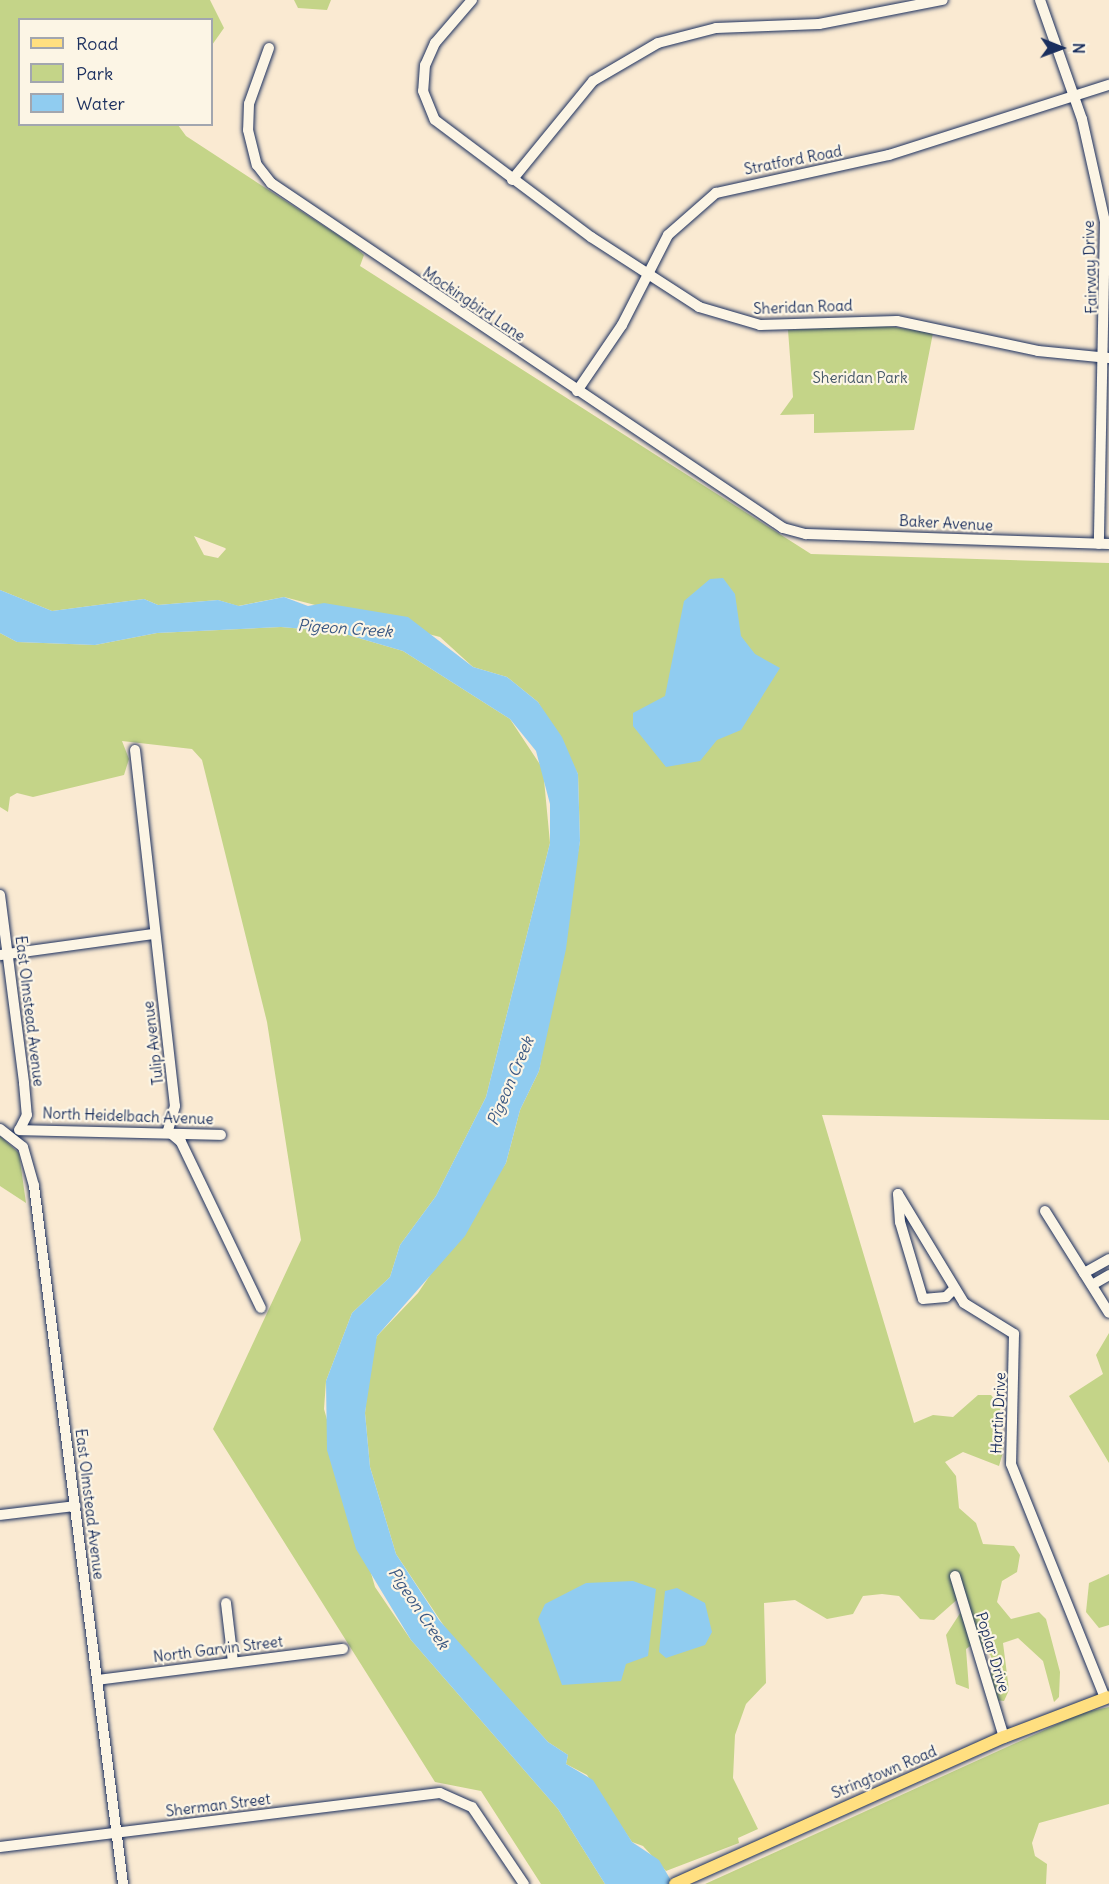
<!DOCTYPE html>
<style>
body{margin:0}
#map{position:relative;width:1109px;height:1884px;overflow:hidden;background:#faead2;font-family:Delius,sans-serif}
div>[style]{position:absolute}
.green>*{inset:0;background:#c4d488}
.water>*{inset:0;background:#90ccf0}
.roads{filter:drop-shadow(0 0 2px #1b2f5e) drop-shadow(0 0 2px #1b2f5e)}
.minor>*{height:10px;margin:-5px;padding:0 5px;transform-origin:5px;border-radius:5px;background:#fcf5e5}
.major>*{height:12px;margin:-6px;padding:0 6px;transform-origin:6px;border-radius:6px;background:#ffdf80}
span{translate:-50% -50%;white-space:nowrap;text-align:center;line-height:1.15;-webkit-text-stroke:4.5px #fcf5e5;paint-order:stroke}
.street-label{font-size:15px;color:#1b2f5e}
.park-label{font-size:15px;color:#455868}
.water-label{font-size:16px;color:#385682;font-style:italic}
.legend{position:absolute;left:18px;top:18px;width:195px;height:108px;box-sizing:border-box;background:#fcf5e5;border:2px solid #a2a6af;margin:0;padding:8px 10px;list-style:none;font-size:18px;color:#1b2f5e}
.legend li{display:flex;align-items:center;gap:12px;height:30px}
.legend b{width:30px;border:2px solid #a2a6af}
.north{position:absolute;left:1031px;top:18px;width:60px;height:60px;-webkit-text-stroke:4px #fcf5e5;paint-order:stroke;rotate:91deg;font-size:16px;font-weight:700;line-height:24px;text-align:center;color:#1b2f5e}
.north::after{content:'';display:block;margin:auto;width:21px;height:27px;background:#1b2f5e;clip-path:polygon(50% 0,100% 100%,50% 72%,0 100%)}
</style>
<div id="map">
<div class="green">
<i style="clip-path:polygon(evenodd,0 0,210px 0,224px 28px,212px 45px,212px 20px,20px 20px,20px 124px,178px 125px,186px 136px,353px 245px,364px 255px,360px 266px,811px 554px,1109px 563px,1109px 1120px,822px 1115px,914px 1423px,933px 1415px,953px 1417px,978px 1395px,991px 1395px,1001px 1407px,995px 1424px,1003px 1452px,999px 1466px,963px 1452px,945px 1462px,956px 1476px,959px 1508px,976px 1523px,983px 1544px,1014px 1546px,1020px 1555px,1017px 1572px,1002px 1581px,997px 1602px,1011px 1619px,1039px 1612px,1046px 1619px,1060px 1672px,1059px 1697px,1054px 1702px,1043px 1661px,1018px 1638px,1003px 1643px,1009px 1690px,1004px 1701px,995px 1700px,991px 1690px,991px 1656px,977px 1641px,966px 1649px,969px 1689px,956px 1684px,946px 1635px,966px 1604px,960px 1597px,934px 1620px,920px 1619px,899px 1596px,882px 1594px,863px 1596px,853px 1614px,827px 1619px,795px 1600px,764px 1603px,766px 1683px,746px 1704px,735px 1735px,733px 1778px,758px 1829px,738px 1838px,739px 1843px,666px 1871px,643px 1846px,632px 1842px,587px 1775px,566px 1764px,568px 1755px,548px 1742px,448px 1632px,396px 1554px,370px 1467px,365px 1413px,371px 1354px,377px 1336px,418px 1293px,506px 1163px,520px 1110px,539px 1071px,580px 841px,578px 774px,538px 702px,507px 677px,473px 667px,440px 637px,284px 597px,238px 606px,218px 600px,158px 605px,144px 599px,52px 611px,0 590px,0 0,194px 536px,225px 548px,226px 549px,218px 558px,204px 555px,194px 536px)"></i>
<i style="clip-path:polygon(294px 0,331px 0,327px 10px,298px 8px)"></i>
<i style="clip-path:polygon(880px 325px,933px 333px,914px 430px,814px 433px,814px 414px,780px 415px,793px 397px,788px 330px)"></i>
<i style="clip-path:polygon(281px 627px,338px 632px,403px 651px,510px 719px,543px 769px,550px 843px,486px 1097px,436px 1196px,400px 1245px,390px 1277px,352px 1313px,326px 1381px,324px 1409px,375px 1587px,411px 1640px,558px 1809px,605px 1884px,541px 1884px,481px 1791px,435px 1782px,213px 1429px,301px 1240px,267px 1022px,202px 760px,192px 749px,122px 741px,129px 759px,124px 775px,33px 797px,17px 793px,10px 797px,8px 812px,0 807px,0 633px,17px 642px,95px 645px,157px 633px)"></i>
<i style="clip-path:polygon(0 1136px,19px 1153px,26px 1203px,0 1186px)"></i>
<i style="clip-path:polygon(1109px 1333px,1109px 1463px,1069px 1396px,1103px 1374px,1096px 1355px)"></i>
<i style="clip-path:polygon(1109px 1574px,1109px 1625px,1099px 1628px,1086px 1612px,1089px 1583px)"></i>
<i style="clip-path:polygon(1109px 1707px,1109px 1804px,1039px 1823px,1032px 1843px,1035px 1856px,1047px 1864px,1046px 1884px,705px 1884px,1082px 1713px)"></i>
</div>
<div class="water">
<i style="clip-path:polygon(723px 578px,735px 594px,741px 636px,755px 654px,780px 668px,741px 730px,717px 740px,700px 761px,666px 767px,633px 726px,633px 713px,665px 696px,684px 601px,710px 579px)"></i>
<i style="clip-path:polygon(0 590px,52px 611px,144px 599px,158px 605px,218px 600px,239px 606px,284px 597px,308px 606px,324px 603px,408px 617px,473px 667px,507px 677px,538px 702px,562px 737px,578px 774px,580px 841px,566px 949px,539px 1071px,520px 1110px,506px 1163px,465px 1236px,377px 1336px,365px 1413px,370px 1467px,396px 1554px,439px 1620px,548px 1742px,568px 1755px,566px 1764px,593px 1780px,632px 1842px,659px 1860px,673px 1884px,605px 1884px,558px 1809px,411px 1640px,356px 1549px,327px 1450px,326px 1381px,352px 1313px,390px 1277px,400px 1245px,436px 1196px,486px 1097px,550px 843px,550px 804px,536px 751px,510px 719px,403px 651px,338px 632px,281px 627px,157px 633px,95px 645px,17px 642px,0 633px)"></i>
<i style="clip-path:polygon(633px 1581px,656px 1589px,648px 1656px,626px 1664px,621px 1681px,562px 1685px,538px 1619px,545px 1604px,586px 1583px)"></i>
<i style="clip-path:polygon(677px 1588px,705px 1603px,712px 1632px,705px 1645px,666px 1658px,659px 1652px,665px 1591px)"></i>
</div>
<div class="roads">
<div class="minor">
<i style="left:472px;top:0;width:57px;rotate:130.7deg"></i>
<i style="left:435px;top:43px;width:24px;rotate:114deg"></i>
<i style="left:425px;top:65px;width:26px;rotate:94deg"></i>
<i style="left:423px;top:91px;width:31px;rotate:68deg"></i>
<i style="left:435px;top:120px;width:195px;rotate:36.9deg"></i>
<i style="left:591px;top:237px;width:129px;rotate:32.9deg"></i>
<i style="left:699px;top:307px;width:64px;rotate:16.4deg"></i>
<i style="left:760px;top:325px;width:137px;rotate:-1.7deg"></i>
<i style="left:897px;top:321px;width:144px;rotate:12deg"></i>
<i style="left:1038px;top:351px;width:71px;rotate:5.6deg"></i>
<i style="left:1040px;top:0;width:126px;rotate:70.6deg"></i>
<i style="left:1082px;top:119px;width:106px;rotate:77.4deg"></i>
<i style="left:1105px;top:222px;width:322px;rotate:91.1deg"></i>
<i style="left:269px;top:48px;width:59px;rotate:109.7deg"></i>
<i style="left:249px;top:104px;width:26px;rotate:92deg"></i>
<i style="left:248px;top:130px;width:36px;rotate:76deg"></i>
<i style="left:257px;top:165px;width:23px;rotate:52deg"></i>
<i style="left:271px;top:183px;width:617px;rotate:33.97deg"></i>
<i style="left:783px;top:528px;width:24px;rotate:15deg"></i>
<i style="left:806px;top:534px;width:303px;rotate:1.9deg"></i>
<i style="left:512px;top:180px;width:128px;rotate:-50.7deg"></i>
<i style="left:593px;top:81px;width:75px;rotate:-30.3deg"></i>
<i style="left:658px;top:43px;width:60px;rotate:-14.5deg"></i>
<i style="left:716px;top:28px;width:103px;rotate:-2.2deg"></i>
<i style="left:819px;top:24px;width:126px;rotate:-11deg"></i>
<i style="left:577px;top:391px;width:80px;rotate:-55.7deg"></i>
<i style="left:622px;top:325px;width:101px;rotate:-62.9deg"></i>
<i style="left:668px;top:235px;width:64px;rotate:-41.2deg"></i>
<i style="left:716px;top:193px;width:177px;rotate:-12.4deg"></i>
<i style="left:889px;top:155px;width:231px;rotate:-17.7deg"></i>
<i style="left:135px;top:750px;width:358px;rotate:83.6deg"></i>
<i style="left:175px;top:1106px;width:26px;rotate:106deg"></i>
<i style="left:168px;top:1131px;width:17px;rotate:40deg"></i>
<i style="left:181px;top:1142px;width:184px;rotate:64.3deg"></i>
<i style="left:0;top:895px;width:190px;rotate:82.7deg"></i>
<i style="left:24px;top:1083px;width:32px;rotate:85deg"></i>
<i style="left:27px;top:1115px;width:16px;rotate:117deg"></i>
<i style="left:0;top:955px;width:155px;rotate:-7.8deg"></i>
<i style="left:0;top:1129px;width:29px;rotate:38deg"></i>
<i style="left:23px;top:1147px;width:41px;rotate:74.2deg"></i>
<i style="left:34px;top:1186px;width:704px;rotate:82.73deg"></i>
<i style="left:19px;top:1130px;width:202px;rotate:1.4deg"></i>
<i style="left:898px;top:1194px;width:127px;rotate:58.8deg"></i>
<i style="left:964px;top:1303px;width:59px;rotate:31.8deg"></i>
<i style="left:1014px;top:1334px;width:130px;rotate:91.3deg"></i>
<i style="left:1011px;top:1464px;width:252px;rotate:68.1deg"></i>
<i style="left:898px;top:1194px;width:28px;rotate:86deg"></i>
<i style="left:900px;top:1222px;width:80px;rotate:73.4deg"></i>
<i style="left:923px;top:1299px;width:23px;rotate:-5deg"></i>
<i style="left:946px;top:1297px;width:11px;rotate:-45deg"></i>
<i style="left:1045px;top:1211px;width:120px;rotate:57.9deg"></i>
<i style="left:1084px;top:1273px;width:29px;rotate:-29deg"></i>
<i style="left:1092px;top:1285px;width:20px;rotate:-30deg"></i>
<i style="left:0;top:1515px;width:76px;rotate:-6.8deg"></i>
<i style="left:955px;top:1576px;width:168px;rotate:73.1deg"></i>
<i style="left:226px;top:1603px;width:59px;rotate:83.2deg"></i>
<i style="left:97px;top:1680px;width:248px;rotate:-7.2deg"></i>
<i style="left:0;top:1847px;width:443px;rotate:-7deg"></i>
<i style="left:440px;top:1793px;width:35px;rotate:24deg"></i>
<i style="left:472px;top:1807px;width:93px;rotate:56deg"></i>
</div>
<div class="major">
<i style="left:675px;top:1884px;width:360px;rotate:-24.1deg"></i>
<i style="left:1004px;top:1737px;width:112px;rotate:-20.9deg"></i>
</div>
</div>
<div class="street-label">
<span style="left:793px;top:160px;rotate:-11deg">Stratford Road</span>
<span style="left:1090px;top:267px;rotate:-92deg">Fairway Drive</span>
<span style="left:474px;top:304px;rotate:34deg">Mockingbird Lane</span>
<span style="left:803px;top:307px;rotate:-2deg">Sheridan Road</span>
<span style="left:946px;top:523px;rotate:3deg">Baker Avenue</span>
<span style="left:30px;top:1011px;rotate:83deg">East Olmstead Avenue</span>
<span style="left:153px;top:1043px;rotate:-97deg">Tulip Avenue</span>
<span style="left:128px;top:1116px;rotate:2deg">North Heidelbach Avenue</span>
<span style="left:998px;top:1413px;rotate:-87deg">Hartin Drive</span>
<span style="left:90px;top:1504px;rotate:83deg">East Olmstead Avenue</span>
<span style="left:218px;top:1649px;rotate:-7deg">North Garvin Street</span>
<span style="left:993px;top:1652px;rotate:73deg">Poplar Drive</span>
<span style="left:884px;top:1772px;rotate:-23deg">Stringtown Road</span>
<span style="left:218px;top:1805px;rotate:-7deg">Sherman Street</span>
</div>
<div class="park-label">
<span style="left:860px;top:378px">Sheridan Park</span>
</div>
<div class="water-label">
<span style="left:345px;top:628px;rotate:4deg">Pigeon Creek</span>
<span style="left:510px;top:1081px;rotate:-67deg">Pigeon Creek</span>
<span style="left:419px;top:1608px;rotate:56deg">Pigeon Creek</span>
</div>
<ul class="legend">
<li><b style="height:8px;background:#ffdf80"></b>Road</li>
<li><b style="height:16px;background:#c4d488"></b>Park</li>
<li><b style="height:16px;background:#90ccf0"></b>Water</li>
</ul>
<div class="north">N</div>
</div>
